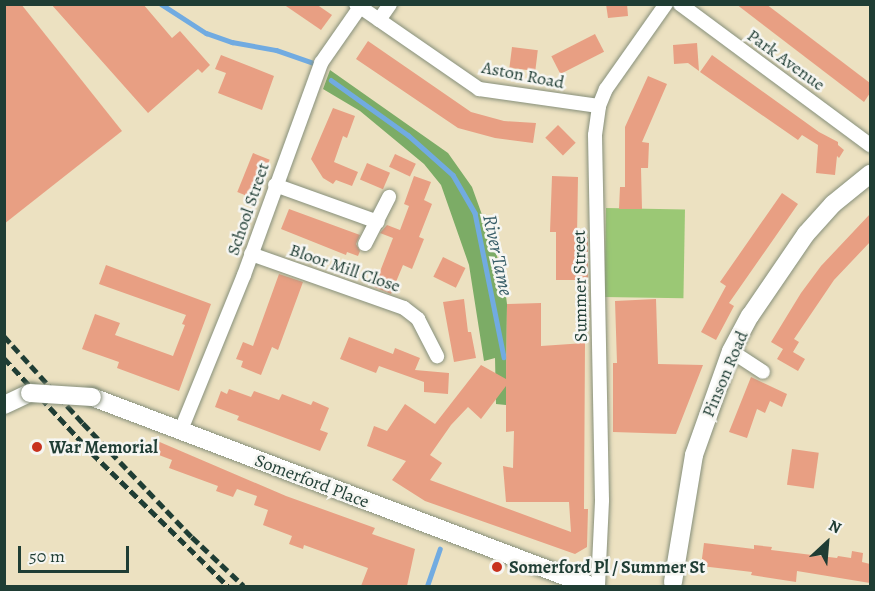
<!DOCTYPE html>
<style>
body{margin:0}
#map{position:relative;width:875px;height:591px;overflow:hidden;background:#ece1c1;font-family:Alegreya,serif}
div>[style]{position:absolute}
.green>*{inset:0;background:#9bc875;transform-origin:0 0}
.forest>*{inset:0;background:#7cac66}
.stream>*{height:4.5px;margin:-2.25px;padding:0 2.25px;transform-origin:2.25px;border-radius:2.25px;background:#71abe1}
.building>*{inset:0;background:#e89f83;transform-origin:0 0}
.roads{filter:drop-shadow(0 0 2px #868f7a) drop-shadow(0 0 2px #868f7a)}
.minor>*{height:14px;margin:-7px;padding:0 7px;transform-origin:7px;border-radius:7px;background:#fff}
.major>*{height:18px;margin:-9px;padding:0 9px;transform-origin:9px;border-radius:9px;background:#fff}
.rail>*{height:4.5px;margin-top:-2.25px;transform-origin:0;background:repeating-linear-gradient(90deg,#1f3d34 0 9px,transparent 0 13.5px)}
.bridges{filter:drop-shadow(0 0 2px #868f7a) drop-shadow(0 0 2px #868f7a)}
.major-bridge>*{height:18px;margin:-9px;padding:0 9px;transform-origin:9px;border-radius:9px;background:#fff}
.dots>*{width:16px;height:16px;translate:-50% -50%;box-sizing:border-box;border:3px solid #f6f6f2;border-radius:50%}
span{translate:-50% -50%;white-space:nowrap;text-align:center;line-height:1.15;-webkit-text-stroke:5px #f6f6f2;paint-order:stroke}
.street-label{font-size:18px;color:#1f3d34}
.poi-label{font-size:18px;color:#1f3d34;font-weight:700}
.left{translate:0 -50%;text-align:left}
.water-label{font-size:20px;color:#385e68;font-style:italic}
.frame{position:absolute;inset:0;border:6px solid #1f3d34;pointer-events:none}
.north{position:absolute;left:797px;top:513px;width:60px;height:60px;-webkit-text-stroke:4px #f6f6f2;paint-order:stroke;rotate:26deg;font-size:16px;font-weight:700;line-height:24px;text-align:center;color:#1f3d34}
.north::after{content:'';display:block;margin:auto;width:21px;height:27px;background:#1f3d34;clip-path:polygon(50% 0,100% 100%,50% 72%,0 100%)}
.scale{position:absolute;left:18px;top:546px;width:111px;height:27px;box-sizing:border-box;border:3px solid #1f3d34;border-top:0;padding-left:8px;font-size:18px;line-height:21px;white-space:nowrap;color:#1f3d34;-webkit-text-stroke:4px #f6f6f2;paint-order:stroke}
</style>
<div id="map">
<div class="green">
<i style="left:606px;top:208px;width:79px;height:89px;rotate:1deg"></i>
</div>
<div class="forest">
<i style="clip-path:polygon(330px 70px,448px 153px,472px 187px,503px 273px,507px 304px,506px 405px,496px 404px,495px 358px,484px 361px,469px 265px,441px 185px,424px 164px,360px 111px,323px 89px)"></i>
</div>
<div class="stream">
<i style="left:161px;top:4px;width:54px;rotate:32.8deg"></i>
<i style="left:206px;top:33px;width:28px;rotate:19deg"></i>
<i style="left:232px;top:42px;width:45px;rotate:10.3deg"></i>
<i style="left:276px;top:50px;width:39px;rotate:19deg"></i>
<i style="left:331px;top:80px;width:95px;rotate:35.5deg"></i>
<i style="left:408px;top:135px;width:60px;rotate:41.6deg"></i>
<i style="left:453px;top:175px;width:44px;rotate:59.9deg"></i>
<i style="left:475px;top:213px;width:147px;rotate:78.6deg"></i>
<i style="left:427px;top:586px;width:39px;rotate:-71deg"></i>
</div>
<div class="building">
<i style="clip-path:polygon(4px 4px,21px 4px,122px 131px,4px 224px)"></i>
<i style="clip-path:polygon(51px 4px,143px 4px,172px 38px,180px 31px,210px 65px,202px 73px,198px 69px,148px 113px)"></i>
<i style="clip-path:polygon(283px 4px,316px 4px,332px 15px,321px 30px)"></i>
<i style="clip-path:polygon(606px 4px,627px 4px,628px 16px,608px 18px)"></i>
<i style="clip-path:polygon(736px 4px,766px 4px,870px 83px,870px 93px,864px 102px)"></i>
<i style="left:595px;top:34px;width:20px;height:49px;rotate:63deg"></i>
<i style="clip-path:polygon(368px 41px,471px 112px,504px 121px,536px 123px,533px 143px,495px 138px,458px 128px,356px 59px)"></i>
<i style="clip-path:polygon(697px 43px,699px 71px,688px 63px,674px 64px,673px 45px)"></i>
<i style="left:512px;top:47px;width:26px;height:21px;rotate:7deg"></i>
<i style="clip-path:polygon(221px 55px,274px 76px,262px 110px,218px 93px,226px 73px,215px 69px)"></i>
<i style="clip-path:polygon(712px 55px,819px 132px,838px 142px,838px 145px,844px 150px,839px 158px,837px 156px,835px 175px,816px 173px,818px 145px,802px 135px,798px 140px,700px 72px)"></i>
<i style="clip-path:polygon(648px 76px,667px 84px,642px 142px,649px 143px,648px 168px,641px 168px,642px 209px,619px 209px,620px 187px,625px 187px,625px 127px)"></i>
<i style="clip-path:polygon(333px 108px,355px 116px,347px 138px,343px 136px,334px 162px,358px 172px,352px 186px,336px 180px,333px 184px,323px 178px,311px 159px)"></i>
<i style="left:558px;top:125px;width:25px;height:18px;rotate:45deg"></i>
<i style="left:253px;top:153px;width:18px;height:42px;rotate:22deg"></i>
<i style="left:395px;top:154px;width:23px;height:14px;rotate:25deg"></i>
<i style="left:367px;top:163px;width:25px;height:18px;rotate:23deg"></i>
<i style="clip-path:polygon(414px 176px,431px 182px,424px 200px,432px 204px,419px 237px,424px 239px,412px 269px,403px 265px,391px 294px,374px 287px,393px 238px,380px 233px,387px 225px,400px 230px,409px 206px,404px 204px)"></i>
<i style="clip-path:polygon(552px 176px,578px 177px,577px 237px,588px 237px,588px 280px,556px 280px,556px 232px,550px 232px)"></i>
<i style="clip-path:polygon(782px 193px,798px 204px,729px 303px,734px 306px,716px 340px,701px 332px,726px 286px,720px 282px)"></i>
<i style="clip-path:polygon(289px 209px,360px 235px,356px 244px,360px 251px,358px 256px,347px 252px,346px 255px,281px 229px)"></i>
<i style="clip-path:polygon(870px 214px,870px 242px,834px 280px,794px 339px,799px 342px,793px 352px,805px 359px,798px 371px,777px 359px,783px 349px,771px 342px,801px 293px,821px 266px)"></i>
<i style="left:443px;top:257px;width:25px;height:22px;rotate:26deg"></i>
<i style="clip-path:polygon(106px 265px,211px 304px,179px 391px,117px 368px,119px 362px,82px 349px,95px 314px,120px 323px,115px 335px,173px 356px,185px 325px,182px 324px,186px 315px,99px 284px)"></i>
<i style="clip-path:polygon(279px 274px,303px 282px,278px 350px,272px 347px,261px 375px,241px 367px,243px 361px,236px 359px,243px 342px,253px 346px)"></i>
<i style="clip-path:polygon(464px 299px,468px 332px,471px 332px,476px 358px,454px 362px,443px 302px)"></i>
<i style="clip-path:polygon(656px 299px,658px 364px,703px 365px,676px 434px,613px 432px,613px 363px,617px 363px,615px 301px)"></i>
<i style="clip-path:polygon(evenodd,541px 303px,541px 346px,585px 343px,584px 509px,588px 509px,587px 547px,575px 554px,425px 501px,392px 480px,406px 461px,367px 446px,374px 426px,387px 431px,405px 404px,435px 424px,481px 365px,506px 379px,507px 304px,541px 303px,506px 386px,506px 432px,514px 431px,513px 468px,503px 466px,506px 502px,569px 502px,571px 532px,430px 480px,442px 463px,430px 455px,451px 425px,468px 407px,481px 419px,506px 386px)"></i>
<i style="clip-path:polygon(349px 337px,393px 354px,395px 348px,420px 358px,415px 370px,449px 373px,448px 394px,424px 392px,424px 382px,379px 366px,376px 373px,340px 359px)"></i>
<i style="clip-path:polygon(751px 377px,787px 394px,782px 407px,770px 401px,765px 413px,757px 409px,747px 438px,729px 432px)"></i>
<i style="clip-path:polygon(229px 389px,251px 397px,254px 391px,279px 400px,282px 394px,311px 405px,313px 401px,329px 408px,320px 430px,328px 433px,320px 451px,237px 420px,239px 416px,215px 407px,221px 391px,227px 394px)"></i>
<i style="clip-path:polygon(155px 440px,286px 496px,375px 528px,372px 534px,415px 549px,407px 586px,361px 586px,368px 568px,304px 545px,303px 549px,289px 544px,292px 536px,263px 525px,268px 510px,254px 505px,257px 496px,237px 489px,233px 497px,216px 491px,218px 486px,169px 468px,172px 460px,151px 452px)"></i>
<i style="left:792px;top:449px;width:27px;height:36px;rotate:8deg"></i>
<i style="clip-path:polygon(704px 543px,754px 549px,754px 545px,772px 547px,771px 550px,837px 558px,838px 556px,851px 558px,852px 551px,863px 553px,862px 562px,870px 564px,870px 583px,797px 571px,796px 582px,751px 575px,752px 572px,701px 566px)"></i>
</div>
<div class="roads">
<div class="minor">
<i style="left:356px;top:4px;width:150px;rotate:34.6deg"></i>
<i style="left:479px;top:89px;width:121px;rotate:8.1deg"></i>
<i style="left:680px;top:4px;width:237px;rotate:36.6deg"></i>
<i style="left:379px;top:20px;width:19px;rotate:-55deg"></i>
<i style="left:275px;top:185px;width:109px;rotate:19.8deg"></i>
<i style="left:365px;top:244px;width:53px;rotate:-62.9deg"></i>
<i style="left:251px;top:254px;width:162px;rotate:19.4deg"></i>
<i style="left:404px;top:308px;width:18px;rotate:38deg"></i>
<i style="left:418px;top:319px;width:42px;rotate:62.8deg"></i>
<i style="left:731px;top:351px;width:38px;rotate:33deg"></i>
<i style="left:181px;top:430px;width:167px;rotate:-67.9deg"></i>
<i style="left:244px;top:275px;width:226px;rotate:-70deg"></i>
<i style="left:321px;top:63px;width:68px;rotate:-55.1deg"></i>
<i style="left:598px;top:586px;width:86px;rotate:-87.3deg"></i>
<i style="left:602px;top:500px;width:365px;rotate:-91.1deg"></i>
<i style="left:595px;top:135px;width:29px;rotate:-82deg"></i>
<i style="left:599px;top:106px;width:18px;rotate:-68deg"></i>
<i style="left:606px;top:89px;width:104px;rotate:-54.8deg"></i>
</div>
<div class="major">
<i style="left:92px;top:397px;width:534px;rotate:20.74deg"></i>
<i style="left:4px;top:405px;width:29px;rotate:-25deg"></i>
<i style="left:673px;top:582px;width:129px;rotate:-80.6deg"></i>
<i style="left:694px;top:455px;width:110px;rotate:-70.4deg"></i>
<i style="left:731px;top:351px;width:40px;rotate:-62deg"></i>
<i style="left:750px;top:316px;width:99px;rotate:-55.7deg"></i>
<i style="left:806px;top:234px;width:40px;rotate:-48deg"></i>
<i style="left:833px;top:204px;width:48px;rotate:-39deg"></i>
</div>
</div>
<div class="rail">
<i style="left:4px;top:336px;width:118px;rotate:47.8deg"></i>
<i style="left:83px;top:423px;width:158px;rotate:46.3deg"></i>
<i style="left:192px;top:537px;width:71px;rotate:43.3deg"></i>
<i style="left:4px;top:358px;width:129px;rotate:47.2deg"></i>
<i style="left:92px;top:453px;width:190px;rotate:44.4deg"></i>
</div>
<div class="bridges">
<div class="major-bridge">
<i style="left:30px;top:393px;width:62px;rotate:3.7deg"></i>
</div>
</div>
<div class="dots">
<i style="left:37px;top:447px;background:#c8321e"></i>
<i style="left:497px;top:567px;background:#c8321e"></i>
</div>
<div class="street-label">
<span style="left:786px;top:60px;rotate:36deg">Park Avenue</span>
<span style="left:523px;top:75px;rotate:11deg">Aston Road</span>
<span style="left:248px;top:209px;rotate:-71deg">School Street</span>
<span style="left:345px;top:268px;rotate:19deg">Bloor Mill Close</span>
<span style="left:580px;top:286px;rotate:-91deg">Summer Street</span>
<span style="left:725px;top:374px;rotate:-67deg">Pinson Road</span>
<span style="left:312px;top:481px;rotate:21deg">Somerford Place</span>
</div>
<div class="poi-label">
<span class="left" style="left:49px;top:447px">War Memorial</span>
<span class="left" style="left:509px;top:567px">Somerford Pl / Summer St</span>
</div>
<div class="water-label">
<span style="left:498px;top:255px;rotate:78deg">River Tame</span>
</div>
<div class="frame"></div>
<div class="north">N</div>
<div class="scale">50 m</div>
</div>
